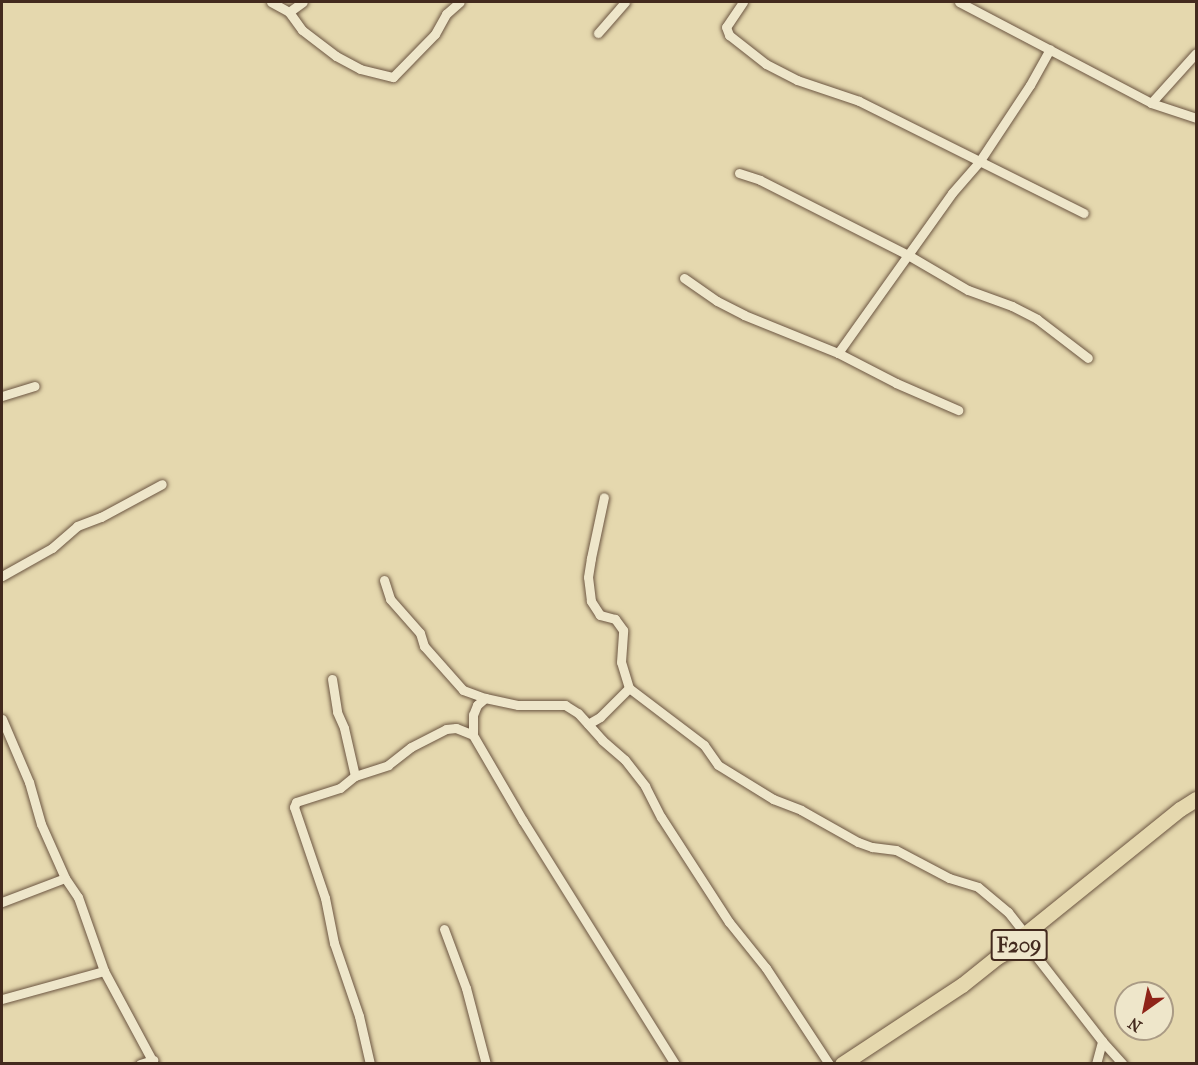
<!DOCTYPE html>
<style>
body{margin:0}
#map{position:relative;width:1198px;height:1065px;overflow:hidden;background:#e5d8ae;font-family:"IM FELL French Canon",serif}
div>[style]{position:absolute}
.roads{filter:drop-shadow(0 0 2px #6c5642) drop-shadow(0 0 2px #6c5642)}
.minor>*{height:9px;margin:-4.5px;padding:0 4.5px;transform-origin:4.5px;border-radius:4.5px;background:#eee6ca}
.primary>*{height:15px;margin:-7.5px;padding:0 7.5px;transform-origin:7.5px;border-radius:7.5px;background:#e5d8ae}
span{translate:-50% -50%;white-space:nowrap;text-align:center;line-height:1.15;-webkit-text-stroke:6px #eee6ca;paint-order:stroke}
.shield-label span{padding:2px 4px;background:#eee6ca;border:2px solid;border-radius:4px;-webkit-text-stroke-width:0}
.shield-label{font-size:21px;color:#432a1e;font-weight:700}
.frame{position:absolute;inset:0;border:3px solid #432a1e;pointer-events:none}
.north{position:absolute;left:1114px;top:981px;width:60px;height:60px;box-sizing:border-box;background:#eee6ca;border:2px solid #aa9b85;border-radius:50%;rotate:213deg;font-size:16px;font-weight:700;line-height:24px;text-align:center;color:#432a1e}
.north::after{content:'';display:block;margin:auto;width:21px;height:27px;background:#8f2418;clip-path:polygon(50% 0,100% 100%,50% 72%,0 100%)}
</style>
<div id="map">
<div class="roads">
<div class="minor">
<i style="left:271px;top:2px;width:21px;rotate:29deg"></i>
<i style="left:289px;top:12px;width:22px;rotate:54deg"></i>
<i style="left:302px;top:30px;width:43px;rotate:37.4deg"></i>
<i style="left:336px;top:56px;width:27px;rotate:28deg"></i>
<i style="left:360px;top:69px;width:34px;rotate:14deg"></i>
<i style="left:393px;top:77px;width:60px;rotate:-45.7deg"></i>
<i style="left:435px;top:34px;width:23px;rotate:-61deg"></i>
<i style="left:446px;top:14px;width:18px;rotate:-41deg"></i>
<i style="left:743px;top:2px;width:30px;rotate:124deg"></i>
<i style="left:726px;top:27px;width:9px;rotate:69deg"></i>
<i style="left:729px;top:35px;width:47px;rotate:38.1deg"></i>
<i style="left:766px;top:64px;width:35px;rotate:27deg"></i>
<i style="left:797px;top:80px;width:65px;rotate:18.7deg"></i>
<i style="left:859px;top:101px;width:251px;rotate:26.5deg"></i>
<i style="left:959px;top:2px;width:217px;rotate:27.7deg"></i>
<i style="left:1151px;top:103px;width:47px;rotate:18.4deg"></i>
<i style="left:289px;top:12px;width:17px;rotate:-36deg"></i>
<i style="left:598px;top:33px;width:41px;rotate:-48.9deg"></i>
<i style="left:1151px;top:103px;width:67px;rotate:-48deg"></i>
<i style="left:739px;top:173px;width:22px;rotate:18deg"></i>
<i style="left:760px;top:180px;width:166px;rotate:26.9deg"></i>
<i style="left:908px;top:255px;width:69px;rotate:30.3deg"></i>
<i style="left:968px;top:290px;width:47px;rotate:20deg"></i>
<i style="left:1012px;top:306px;width:28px;rotate:27deg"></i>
<i style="left:1037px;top:319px;width:64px;rotate:37.4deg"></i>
<i style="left:684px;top:278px;width:40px;rotate:34.9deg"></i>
<i style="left:717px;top:301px;width:30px;rotate:27deg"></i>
<i style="left:744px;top:315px;width:101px;rotate:22deg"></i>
<i style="left:838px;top:353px;width:65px;rotate:27.3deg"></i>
<i style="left:896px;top:383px;width:68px;rotate:23.5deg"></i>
<i style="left:838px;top:353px;width:196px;rotate:-54.5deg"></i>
<i style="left:952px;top:193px;width:41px;rotate:-48.9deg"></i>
<i style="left:979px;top:162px;width:92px;rotate:-56.5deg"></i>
<i style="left:1030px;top:85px;width:41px;rotate:-60.9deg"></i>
<i style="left:2px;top:396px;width:34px;rotate:-17deg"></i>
<i style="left:2px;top:576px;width:57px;rotate:-29.2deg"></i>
<i style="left:52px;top:548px;width:33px;rotate:-41deg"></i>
<i style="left:77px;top:526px;width:26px;rotate:-21deg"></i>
<i style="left:101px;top:517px;width:69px;rotate:-28.4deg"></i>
<i style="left:384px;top:580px;width:20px;rotate:72deg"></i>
<i style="left:390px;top:599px;width:45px;rotate:48.6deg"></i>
<i style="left:420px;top:633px;width:14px;rotate:73deg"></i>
<i style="left:424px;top:646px;width:59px;rotate:48.4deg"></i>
<i style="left:463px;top:690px;width:23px;rotate:20deg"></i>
<i style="left:332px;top:679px;width:33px;rotate:81deg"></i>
<i style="left:337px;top:712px;width:17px;rotate:66deg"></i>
<i style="left:344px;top:728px;width:49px;rotate:77.1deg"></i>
<i style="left:629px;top:688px;width:94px;rotate:37.2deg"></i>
<i style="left:704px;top:745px;width:24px;rotate:55deg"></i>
<i style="left:718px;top:765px;width:65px;rotate:31.7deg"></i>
<i style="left:773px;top:799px;width:30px;rotate:21deg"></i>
<i style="left:801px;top:810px;width:65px;rotate:29.3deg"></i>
<i style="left:858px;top:842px;width:15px;rotate:20deg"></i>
<i style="left:872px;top:847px;width:24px;rotate:7deg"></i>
<i style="left:896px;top:850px;width:60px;rotate:27.8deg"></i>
<i style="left:949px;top:878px;width:30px;rotate:17deg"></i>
<i style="left:978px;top:887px;width:39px;rotate:40deg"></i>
<i style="left:1008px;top:912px;width:28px;rotate:52deg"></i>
<i style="left:2px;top:719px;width:69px;rotate:66.8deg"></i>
<i style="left:29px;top:782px;width:44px;rotate:74.1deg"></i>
<i style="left:41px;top:824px;width:59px;rotate:66deg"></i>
<i style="left:65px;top:878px;width:23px;rotate:56deg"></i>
<i style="left:78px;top:897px;width:78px;rotate:70.6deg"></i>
<i style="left:104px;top:971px;width:106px;rotate:61.7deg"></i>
<i style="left:588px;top:724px;width:14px;rotate:-30deg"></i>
<i style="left:600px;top:717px;width:41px;rotate:-45deg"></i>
<i style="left:629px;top:688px;width:27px;rotate:-107deg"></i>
<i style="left:621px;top:662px;width:32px;rotate:-86deg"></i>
<i style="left:623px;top:630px;width:14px;rotate:-126deg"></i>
<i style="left:615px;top:619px;width:16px;rotate:-165deg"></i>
<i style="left:600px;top:615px;width:17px;rotate:-123deg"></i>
<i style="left:591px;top:601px;width:24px;rotate:-97deg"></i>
<i style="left:588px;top:577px;width:19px;rotate:-81deg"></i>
<i style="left:591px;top:558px;width:62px;rotate:-78deg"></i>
<i style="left:2px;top:902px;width:67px;rotate:-20.9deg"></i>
<i style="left:444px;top:929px;width:63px;rotate:69.6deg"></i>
<i style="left:466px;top:988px;width:79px;rotate:75.3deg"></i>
<i style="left:1025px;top:942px;width:125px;rotate:52.1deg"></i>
<i style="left:1102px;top:1041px;width:31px;rotate:48deg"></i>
<i style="left:2px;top:999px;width:106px;rotate:-15.4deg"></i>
<i style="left:140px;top:1064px;width:14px;rotate:-17deg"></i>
<i style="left:370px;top:1064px;width:49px;rotate:-102.9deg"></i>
<i style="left:359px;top:1016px;width:77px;rotate:-108.9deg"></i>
<i style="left:334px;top:943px;width:46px;rotate:-101.3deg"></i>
<i style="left:325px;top:898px;width:96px;rotate:-108.8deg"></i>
<i style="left:294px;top:807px;width:5px;rotate:-68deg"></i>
<i style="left:296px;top:802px;width:46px;rotate:-17.7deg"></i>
<i style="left:340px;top:788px;width:19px;rotate:-39deg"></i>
<i style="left:355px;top:776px;width:35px;rotate:-18deg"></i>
<i style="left:388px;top:765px;width:29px;rotate:-38deg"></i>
<i style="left:411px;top:747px;width:39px;rotate:-27deg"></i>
<i style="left:446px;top:729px;width:10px;rotate:-6deg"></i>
<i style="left:456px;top:728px;width:18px;rotate:22deg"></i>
<i style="left:675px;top:1064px;width:287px;rotate:-122deg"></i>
<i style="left:523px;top:821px;width:99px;rotate:-120.2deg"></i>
<i style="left:473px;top:735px;width:20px;rotate:-90deg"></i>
<i style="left:473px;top:715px;width:11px;rotate:-68deg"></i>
<i style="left:477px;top:705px;width:11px;rotate:-41deg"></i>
<i style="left:485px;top:698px;width:34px;rotate:12deg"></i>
<i style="left:518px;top:705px;width:47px"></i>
<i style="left:565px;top:705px;width:15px;rotate:32deg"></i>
<i style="left:578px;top:713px;width:36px;rotate:48deg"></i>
<i style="left:602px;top:740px;width:30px;rotate:41deg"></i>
<i style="left:625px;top:760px;width:33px;rotate:52deg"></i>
<i style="left:645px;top:786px;width:35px;rotate:63deg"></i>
<i style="left:661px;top:817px;width:125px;rotate:57.1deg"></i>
<i style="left:729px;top:922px;width:59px;rotate:51.2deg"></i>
<i style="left:766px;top:968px;width:115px;rotate:56.7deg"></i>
<i style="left:1096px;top:1064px;width:24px;rotate:-75deg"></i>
</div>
<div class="primary">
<i style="left:842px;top:1064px;width:144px;rotate:-33.4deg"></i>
<i style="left:962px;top:985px;width:45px;rotate:-38.7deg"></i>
<i style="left:997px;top:957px;width:32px;rotate:-28deg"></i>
<i style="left:1025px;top:942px;width:8px;rotate:-90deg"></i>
<i style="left:1025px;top:934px;width:199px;rotate:-38.9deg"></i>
<i style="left:1180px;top:809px;width:19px;rotate:-32deg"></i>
</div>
</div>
<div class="shield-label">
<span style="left:1019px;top:945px">F209</span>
</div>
<div class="frame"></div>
<div class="north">N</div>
</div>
